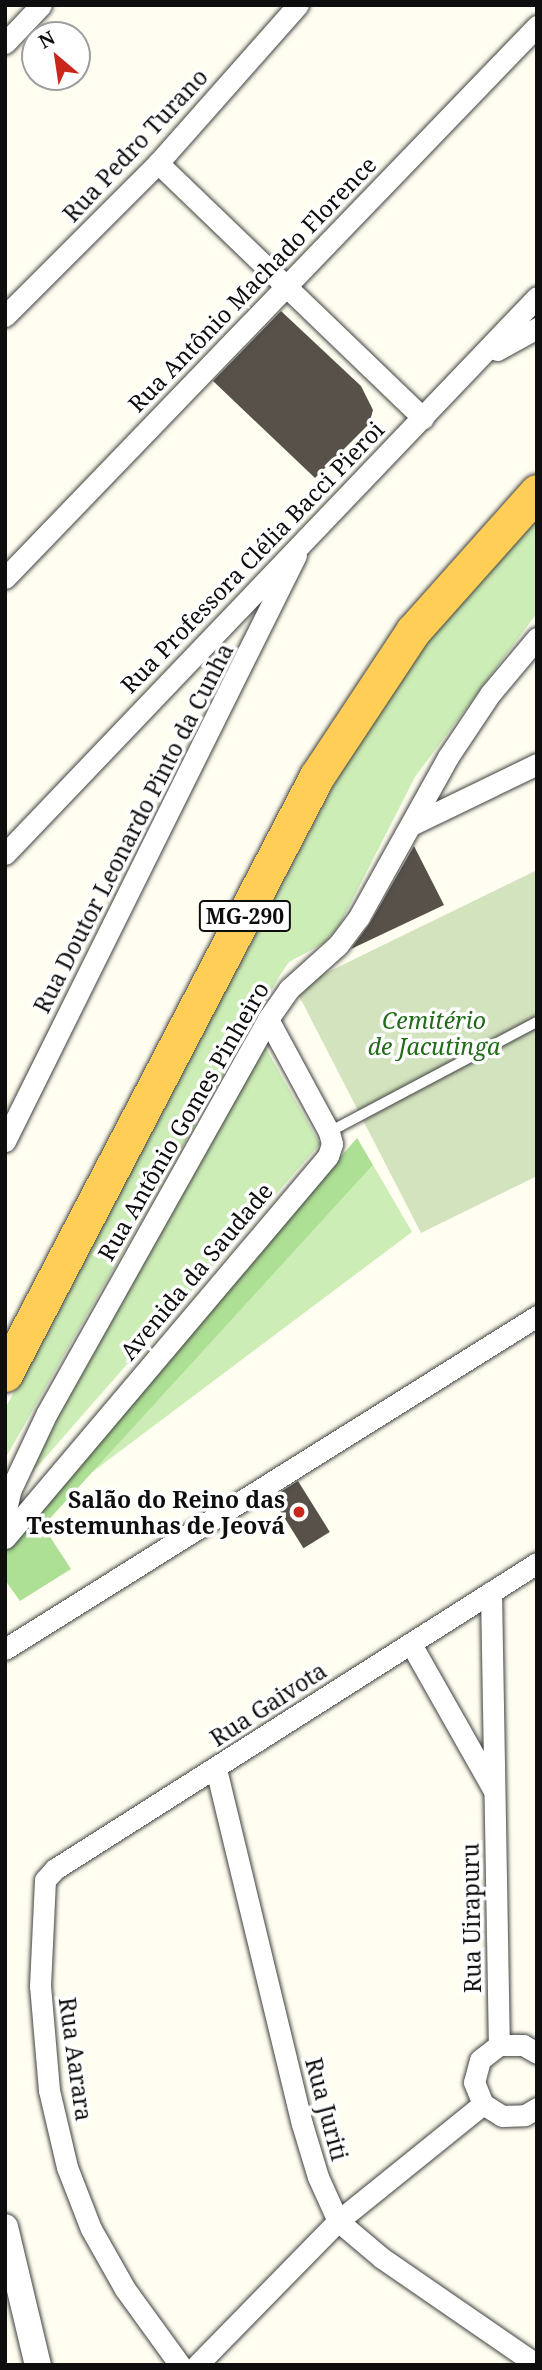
<!DOCTYPE html>
<meta charset="utf-8">
<style>
body{margin:0}
#map{position:relative;width:542px;height:2370px;overflow:hidden;background:#fffef0;font-family:"Noto Serif",serif}
div>[style]{position:absolute}
.green>*{inset:0;background:#ccedb6}
.forest>*{inset:0;background:#addf94}
.cemetery>*{inset:0;background:#d3e3be}
.building>*{inset:0;background:#58514a;transform-origin:0 0}
.roads{filter:drop-shadow(0 0 2px #414141) drop-shadow(0 0 2px #414141)}
.service>*{height:10px;margin:-5px;padding:0 5px;transform-origin:5px;border-radius:5px;background:#fff}
.minor>*{height:21px;margin:-10.5px;padding:0 10.5px;transform-origin:10.5px;border-radius:10.5px;background:#fff}
.tertiary>*{height:26px;margin:-13px;padding:0 13px;transform-origin:13px;border-radius:13px;background:#fff}
.trunk>*{height:35px;margin:-17.5px;padding:0 17.5px;transform-origin:17.5px;border-radius:17.5px;background:#fece57}
.dots>*{width:19px;height:19px;translate:-50% -50%;box-sizing:border-box;border:4px solid #fff;border-radius:50%}
span{translate:-50% -50%;white-space:nowrap;text-align:center;line-height:1.15;-webkit-text-stroke:7px #fff;paint-order:stroke}
.shield-label span{padding:2px 5px;background:#fff;border:2px solid;border-radius:5px;-webkit-text-stroke-width:0}
.shield-label{font-size:21px;color:#0e0e0e;font-weight:700}
.street-label{font-size:23px;color:#0e0e0e}
.park-label{font-size:23px;color:#216b19;font-style:italic}
.poi-label{font-size:23px;color:#0e0e0e;font-weight:700}
.right{translate:-100% -50%;text-align:right}
.frame{position:absolute;inset:0;border:7px solid #0e0e0e;pointer-events:none}
.north{position:absolute;left:21px;top:21px;width:70px;height:70px;box-sizing:border-box;background:#fff;border:2px solid #9f9f9f;border-radius:50%;rotate:331deg;font-size:19px;font-weight:700;line-height:28px;text-align:center;color:#0e0e0e}
.north::after{content:'';display:block;margin:auto;width:24px;height:32px;background:#c9271c;clip-path:polygon(50% 0,100% 100%,50% 72%,0 100%)}
</style>
<div id="map">
<div class="green">
<i style="clip-path:polygon(537px 510px,537px 613px,415px 777px,339px 926px,324px 943px,289px 962px,280px 975px,5px 1459px,5px 1409px,345px 764px,431px 635px)"></i>
<i style="clip-path:polygon(260px 1038px,320px 1144px,9px 1499px)"></i>
<i style="clip-path:polygon(373px 1165px,412px 1232px,91px 1473px)"></i>
</div>
<div class="forest">
<i style="clip-path:polygon(357px 1138px,373px 1165px,43px 1526px,71px 1569px,20px 1601px,5px 1580px,5px 1540px)"></i>
</div>
<div class="cemetery">
<i style="clip-path:polygon(537px 870px,537px 1176px,421px 1233px,295px 988px)"></i>
</div>
<div class="building">
<i style="clip-path:polygon(281px 311px,361px 386px,373px 410px,369px 424px,315px 478px,213px 381px)"></i>
<i style="clip-path:polygon(414px 846px,444px 905px,351px 949px,370px 923px)"></i>
<i style="left:298px;top:1481px;width:60px;height:31px;rotate:58deg"></i>
</div>
<div class="roads">
<div class="service">
<i style="left:329px;top:1132px;width:235px;rotate:-27.9deg"></i>
</div>
<div class="minor">
<i style="left:5px;top:43px;width:52px;rotate:-46.5deg"></i>
<i style="left:158px;top:163px;width:368px;rotate:43.9deg"></i>
<i style="left:5px;top:316px;width:216px;rotate:-45deg"></i>
<i style="left:158px;top:163px;width:211px;rotate:-48.5deg"></i>
<i style="left:497px;top:350px;width:46px;rotate:-28.8deg"></i>
<i style="left:5px;top:578px;width:767px;rotate:-46.06deg"></i>
<i style="left:411px;top:825px;width:140px;rotate:-25.8deg"></i>
<i style="left:5px;top:854px;width:770px;rotate:-46.32deg"></i>
<i style="left:5px;top:1141px;width:654px;rotate:-63.59deg"></i>
<i style="left:5px;top:1514px;width:26px;rotate:-77deg"></i>
<i style="left:11px;top:1489px;width:84px;rotate:-64.7deg"></i>
<i style="left:47px;top:1413px;width:452px;rotate:-60.7deg"></i>
<i style="left:268px;top:1019px;width:37px;rotate:-55deg"></i>
<i style="left:289px;top:989px;width:66px;rotate:-41.9deg"></i>
<i style="left:338px;top:945px;width:35px;rotate:-53deg"></i>
<i style="left:359px;top:917px;width:183px;rotate:-60.9deg"></i>
<i style="left:448px;top:757px;width:76px;rotate:-56.3deg"></i>
<i style="left:490px;top:694px;width:73px;rotate:-50deg"></i>
<i style="left:5px;top:1538px;width:500px;rotate:-49.78deg"></i>
<i style="left:328px;top:1156px;width:13px;rotate:-72deg"></i>
<i style="left:332px;top:1144px;width:12px;rotate:-104deg"></i>
<i style="left:329px;top:1132px;width:128px;rotate:-118.4deg"></i>
<i style="left:491px;top:1592px;width:453px;rotate:89deg"></i>
<i style="left:411px;top:1644px;width:167px;rotate:60.5deg"></i>
<i style="left:5px;top:1649px;width:628px;rotate:-32.04deg"></i>
<i style="left:216px;top:1769px;width:365px;rotate:76.4deg"></i>
<i style="left:302px;top:2124px;width:55px;rotate:73.2deg"></i>
<i style="left:318px;top:2177px;width:48px;rotate:65.6deg"></i>
<i style="left:338px;top:2221px;width:57px;rotate:40.1deg"></i>
<i style="left:382px;top:2258px;width:188px;rotate:34.6deg"></i>
<i style="left:537px;top:2053px;width:16px;rotate:-150deg"></i>
<i style="left:523px;top:2045px;width:24px;rotate:180deg"></i>
<i style="left:499px;top:2045px;width:24px;rotate:142deg"></i>
<i style="left:480px;top:2060px;width:23px;rotate:105deg"></i>
<i style="left:474px;top:2082px;width:24px;rotate:68deg"></i>
<i style="left:483px;top:2104px;width:22px;rotate:32deg"></i>
<i style="left:502px;top:2116px;width:23px;rotate:-2deg"></i>
<i style="left:525px;top:2115px;width:14px;rotate:-30deg"></i>
<i style="left:180px;top:2365px;width:94px;rotate:-125.9deg"></i>
<i style="left:125px;top:2289px;width:69px;rotate:-119.5deg"></i>
<i style="left:91px;top:2229px;width:66px;rotate:-111.2deg"></i>
<i style="left:67px;top:2167px;width:79px;rotate:-103.2deg"></i>
<i style="left:49px;top:2090px;width:104px;rotate:-94.9deg"></i>
<i style="left:40px;top:1986px;width:106px;rotate:-87.3deg"></i>
<i style="left:45px;top:1880px;width:15px;rotate:-48deg"></i>
<i style="left:55px;top:1869px;width:571px;rotate:-32.41deg"></i>
<i style="left:197px;top:2365px;width:202px;rotate:-45.6deg"></i>
<i style="left:338px;top:2221px;width:186px;rotate:-38.9deg"></i>
</div>
<div class="tertiary">
<i style="left:5px;top:2227px;width:142px;rotate:76.6deg"></i>
</div>
<div class="trunk">
<i style="left:5px;top:1374px;width:674px;rotate:-62.45deg"></i>
<i style="left:317px;top:776px;width:174px;rotate:-56.5deg"></i>
<i style="left:413px;top:631px;width:186px;rotate:-48.3deg"></i>
</div>
</div>
<div class="dots">
<i style="left:299px;top:1512px;background:#c9271c"></i>
</div>
<div class="shield-label">
<span style="left:245px;top:916px">MG-290</span>
</div>
<div class="street-label">
<span style="left:135px;top:145px;rotate:-47deg">Rua Pedro Turano</span>
<span style="left:252px;top:284px;rotate:-46deg">Rua Antônio Machado Florence</span>
<span style="left:252px;top:557px;rotate:-46deg">Rua Professora Clélia Bacci Pieroi</span>
<span style="left:133px;top:828px;rotate:-63deg">Rua Doutor Leonardo Pinto da Cunha</span>
<span style="left:183px;top:1121px;rotate:-60deg">Rua Antônio Gomes Pinheiro</span>
<span style="left:196px;top:1271px;rotate:-50deg">Avenida da Saudade</span>
<span style="left:268px;top:1704px;rotate:-33deg">Rua Gaivota</span>
<span style="left:471px;top:1918px;rotate:-91deg">Rua Uirapuru</span>
<span style="left:76px;top:2059px;rotate:82deg">Rua Aarara</span>
<span style="left:327px;top:2109px;rotate:75deg">Rua Juriti</span>
</div>
<div class="park-label">
<span style="left:434px;top:1033px">Cemitério<br>de Jacutinga</span>
</div>
<div class="poi-label">
<span class="right" style="left:285px;top:1512px">Salão do Reino das<br>Testemunhas de Jeová</span>
</div>
<div class="frame"></div>
<div class="north">N</div>
</div>
